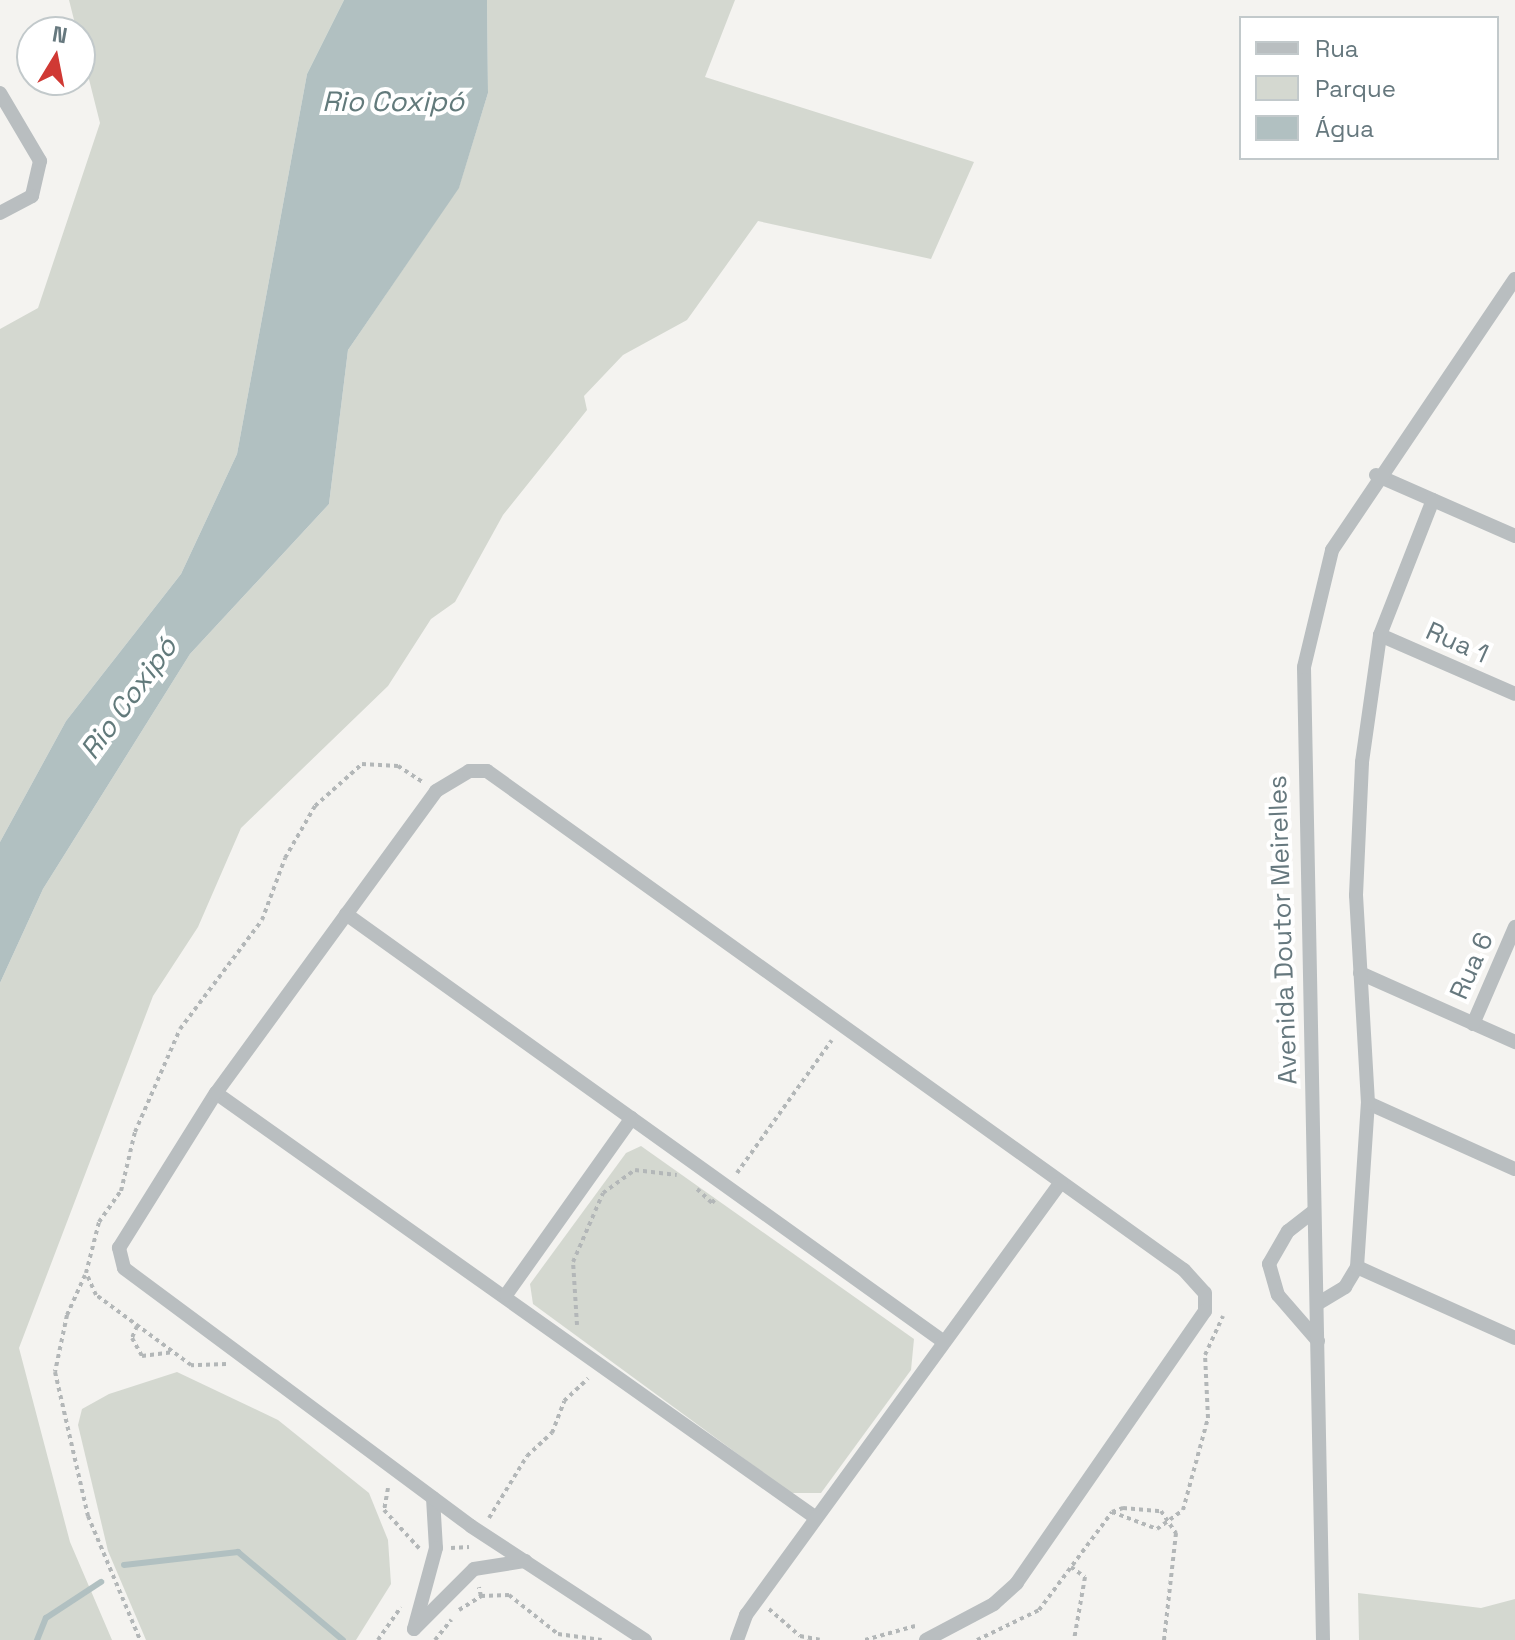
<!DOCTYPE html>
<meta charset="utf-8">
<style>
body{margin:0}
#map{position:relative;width:1515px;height:1640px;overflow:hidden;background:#f4f3f0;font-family:"Space Grotesk",sans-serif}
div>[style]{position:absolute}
.green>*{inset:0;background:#d4d8d0}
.water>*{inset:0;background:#b1c0c1}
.stream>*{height:6px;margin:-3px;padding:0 3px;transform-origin:3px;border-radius:3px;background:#b1c0c1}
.path>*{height:4px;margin-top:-2px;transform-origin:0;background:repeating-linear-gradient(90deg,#b3b7b8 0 4px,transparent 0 8px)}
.minor>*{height:14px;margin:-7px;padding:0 7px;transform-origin:7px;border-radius:7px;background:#b9bec0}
span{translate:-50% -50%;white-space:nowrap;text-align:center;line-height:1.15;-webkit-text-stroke:8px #fff;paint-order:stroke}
.street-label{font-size:26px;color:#66787e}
.water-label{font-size:28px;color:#627a7b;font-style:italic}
.legend{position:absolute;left:1239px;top:16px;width:260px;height:144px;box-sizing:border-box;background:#fff;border:2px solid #c2c9cb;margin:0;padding:10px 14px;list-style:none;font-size:24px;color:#66787e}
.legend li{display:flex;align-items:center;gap:16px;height:40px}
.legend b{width:40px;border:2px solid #c2c9cb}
.north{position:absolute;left:16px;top:16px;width:80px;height:80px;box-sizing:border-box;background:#fff;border:2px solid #c2c9cb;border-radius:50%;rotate:10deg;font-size:22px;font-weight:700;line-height:32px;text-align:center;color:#66787e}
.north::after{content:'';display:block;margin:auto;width:28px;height:36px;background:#d03934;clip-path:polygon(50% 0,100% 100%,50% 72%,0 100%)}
</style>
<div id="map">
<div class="green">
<i style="clip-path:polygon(69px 0,344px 0,307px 74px,237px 454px,181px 574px,66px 721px,0 842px,0 329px,38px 308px,100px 123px)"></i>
<i style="clip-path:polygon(487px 0,735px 0,705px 77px,974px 162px,931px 259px,758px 221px,687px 320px,623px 355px,584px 396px,587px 410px,503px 515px,455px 602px,431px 619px,388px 686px,241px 828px,198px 927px,153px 996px,19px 1348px,70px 1542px,112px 1640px,0 1640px,0 983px,43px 889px,190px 654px,329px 504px,348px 350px,459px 187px,488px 93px)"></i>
<i style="clip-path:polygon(641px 1146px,914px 1339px,911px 1370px,821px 1493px,791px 1493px,533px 1304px,530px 1284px,626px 1153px)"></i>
<i style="clip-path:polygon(177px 1372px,278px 1420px,369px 1493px,388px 1540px,391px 1584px,356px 1640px,146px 1640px,108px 1551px,78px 1425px,82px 1409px,109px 1394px)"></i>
<i style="clip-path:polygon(1358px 1593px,1481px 1608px,1515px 1599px,1515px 1640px,1359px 1640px)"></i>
</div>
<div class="water">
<i style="clip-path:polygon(344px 0,487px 0,488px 93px,459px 188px,348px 350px,329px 504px,190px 654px,43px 889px,0 983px,0 842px,66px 721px,181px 574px,237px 454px,307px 74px)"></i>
</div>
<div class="stream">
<i style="left:124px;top:1565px;width:115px;rotate:-6.5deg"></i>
<i style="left:238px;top:1552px;width:137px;rotate:40deg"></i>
<i style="left:37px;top:1640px;width:24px;rotate:-68deg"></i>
<i style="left:46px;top:1618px;width:66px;rotate:-33.2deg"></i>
</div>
<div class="path">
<i style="left:737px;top:1173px;width:163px;rotate:-54.5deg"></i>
<i style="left:697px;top:1189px;width:21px;rotate:43deg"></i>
<i style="left:712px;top:1203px;width:6px;rotate:-51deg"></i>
<i style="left:85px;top:1275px;width:44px;rotate:114.2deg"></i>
<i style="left:67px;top:1315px;width:58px;rotate:101.9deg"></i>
<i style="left:55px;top:1372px;width:148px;rotate:77.1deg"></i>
<i style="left:88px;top:1516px;width:134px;rotate:67.2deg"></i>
<i style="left:577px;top:1325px;width:63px;rotate:-93.6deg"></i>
<i style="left:573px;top:1262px;width:75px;rotate:-66.5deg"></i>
<i style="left:603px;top:1193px;width:39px;rotate:-36deg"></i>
<i style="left:635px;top:1170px;width:42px;rotate:6.8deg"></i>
<i style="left:137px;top:1326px;width:13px;rotate:113deg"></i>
<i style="left:132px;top:1338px;width:21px;rotate:61deg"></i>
<i style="left:142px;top:1356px;width:32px;rotate:-7deg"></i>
<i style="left:226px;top:1364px;width:35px;rotate:178deg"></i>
<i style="left:191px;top:1365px;width:118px;rotate:-143.6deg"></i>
<i style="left:96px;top:1295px;width:24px;rotate:-114deg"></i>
<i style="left:86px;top:1273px;width:53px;rotate:-75.7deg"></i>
<i style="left:99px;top:1222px;width:38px;rotate:-55deg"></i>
<i style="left:121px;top:1191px;width:61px;rotate:-76.7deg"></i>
<i style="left:135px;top:1132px;width:112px;rotate:-66.4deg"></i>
<i style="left:180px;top:1029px;width:136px;rotate:-53deg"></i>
<i style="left:262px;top:920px;width:66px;rotate:-69.6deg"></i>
<i style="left:285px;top:858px;width:60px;rotate:-60deg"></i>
<i style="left:315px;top:806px;width:63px;rotate:-41.8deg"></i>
<i style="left:362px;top:764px;width:36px;rotate:3deg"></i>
<i style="left:398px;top:766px;width:30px;rotate:33deg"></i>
<i style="left:388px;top:1488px;width:22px;rotate:100deg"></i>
<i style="left:384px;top:1510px;width:52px;rotate:47.4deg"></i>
<i style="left:1112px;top:1512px;width:48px;rotate:20.7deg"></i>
<i style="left:1157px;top:1529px;width:32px;rotate:-36deg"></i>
<i style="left:1183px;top:1510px;width:95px;rotate:-74.8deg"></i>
<i style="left:1208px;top:1418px;width:63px;rotate:-92.7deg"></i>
<i style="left:1205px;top:1355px;width:43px;rotate:-65.2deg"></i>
<i style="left:489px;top:1518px;width:73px;rotate:-58.5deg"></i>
<i style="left:527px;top:1456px;width:34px;rotate:-43deg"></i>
<i style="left:552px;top:1433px;width:34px;rotate:-69deg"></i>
<i style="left:564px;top:1401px;width:33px;rotate:-43deg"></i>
<i style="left:451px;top:1548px;width:18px;rotate:-3deg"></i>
<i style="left:1071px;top:1567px;width:17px;rotate:36deg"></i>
<i style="left:1085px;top:1577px;width:64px;rotate:99.9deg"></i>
<i style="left:481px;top:1596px;width:28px;rotate:-2deg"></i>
<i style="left:509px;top:1595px;width:63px;rotate:38.5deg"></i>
<i style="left:558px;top:1634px;width:44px;rotate:7.8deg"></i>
<i style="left:769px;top:1609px;width:41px;rotate:41.1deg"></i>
<i style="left:800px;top:1636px;width:20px;rotate:11deg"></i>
<i style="left:459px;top:1610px;width:26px;rotate:-32deg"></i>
<i style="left:481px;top:1596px;width:9px;rotate:-103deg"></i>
<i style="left:378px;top:1640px;width:40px;rotate:-55.1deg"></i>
<i style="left:435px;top:1640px;width:26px;rotate:-51deg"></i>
<i style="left:865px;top:1640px;width:52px;rotate:-15.6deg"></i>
<i style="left:977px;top:1640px;width:69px;rotate:-25.8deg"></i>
<i style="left:1039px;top:1610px;width:122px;rotate:-53.3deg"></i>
<i style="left:1112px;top:1512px;width:12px;rotate:-20deg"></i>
<i style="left:1123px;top:1508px;width:38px;rotate:5deg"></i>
<i style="left:1161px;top:1511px;width:27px;rotate:56deg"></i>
<i style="left:1176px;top:1533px;width:108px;rotate:96.4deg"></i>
</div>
<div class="minor">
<i style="left:0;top:93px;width:79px;rotate:59.5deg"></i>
<i style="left:40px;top:161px;width:36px;rotate:103deg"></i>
<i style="left:32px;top:196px;width:36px;rotate:152deg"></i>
<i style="left:1376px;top:475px;width:152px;rotate:23.7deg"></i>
<i style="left:1380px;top:635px;width:147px;rotate:23.6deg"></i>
<i style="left:346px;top:914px;width:735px;rotate:35.59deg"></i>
<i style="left:1360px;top:973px;width:170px;rotate:24deg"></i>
<i style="left:1473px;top:1024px;width:106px;rotate:-66.6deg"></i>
<i style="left:216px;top:1093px;width:735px;rotate:35.31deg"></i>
<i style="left:1368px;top:1103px;width:161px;rotate:24.2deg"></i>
<i style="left:1314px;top:1211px;width:33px;rotate:142deg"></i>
<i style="left:1288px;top:1231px;width:38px;rotate:120deg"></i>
<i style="left:1269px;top:1264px;width:32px;rotate:74deg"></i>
<i style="left:1278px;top:1295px;width:61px;rotate:49deg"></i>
<i style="left:1357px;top:1267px;width:173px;rotate:24.2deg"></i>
<i style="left:506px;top:1295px;width:217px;rotate:-54.6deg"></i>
<i style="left:1317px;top:1304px;width:33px;rotate:-31deg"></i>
<i style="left:1345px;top:1287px;width:23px;rotate:-59deg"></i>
<i style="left:1357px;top:1267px;width:164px;rotate:-86.2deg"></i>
<i style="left:1368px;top:1103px;width:208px;rotate:-93.3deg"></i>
<i style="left:1356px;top:895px;width:133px;rotate:-87.4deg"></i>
<i style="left:1362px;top:762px;width:128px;rotate:-81.9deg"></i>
<i style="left:1380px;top:635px;width:145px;rotate:-68.6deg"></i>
<i style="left:433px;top:1498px;width:50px;rotate:86.6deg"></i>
<i style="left:436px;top:1548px;width:84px;rotate:105.2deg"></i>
<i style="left:414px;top:1629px;width:85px;rotate:-45deg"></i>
<i style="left:474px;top:1569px;width:52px;rotate:-8.9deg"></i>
<i style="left:645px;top:1640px;width:208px;rotate:-146.8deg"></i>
<i style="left:471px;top:1526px;width:432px;rotate:-143.4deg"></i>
<i style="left:124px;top:1268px;width:21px;rotate:-104deg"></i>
<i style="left:119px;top:1248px;width:183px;rotate:-58deg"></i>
<i style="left:216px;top:1093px;width:374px;rotate:-53.9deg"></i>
<i style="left:436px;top:791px;width:39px;rotate:-31deg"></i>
<i style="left:469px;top:771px;width:18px"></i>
<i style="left:487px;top:771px;width:857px;rotate:35.6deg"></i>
<i style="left:1184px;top:1270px;width:31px;rotate:48deg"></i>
<i style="left:1205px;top:1293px;width:18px;rotate:90deg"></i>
<i style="left:1205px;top:1311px;width:331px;rotate:124.7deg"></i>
<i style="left:1017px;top:1583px;width:31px;rotate:138deg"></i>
<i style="left:994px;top:1604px;width:77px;rotate:152.1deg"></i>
<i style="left:737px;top:1640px;width:27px;rotate:-70deg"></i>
<i style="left:746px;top:1615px;width:535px;rotate:-53.96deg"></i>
<i style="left:1323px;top:1640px;width:973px;rotate:-91.12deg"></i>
<i style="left:1304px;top:667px;width:120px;rotate:-76.5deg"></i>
<i style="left:1332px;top:550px;width:327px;rotate:-56deg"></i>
</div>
<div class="street-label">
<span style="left:1457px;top:643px;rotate:24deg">Rua 1</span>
<span style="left:1283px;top:930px;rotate:-92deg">Avenida Doutor Meirelles</span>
<span style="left:1472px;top:966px;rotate:-66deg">Rua 6</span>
</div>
<div class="water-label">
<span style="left:393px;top:101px">Rio Coxipó</span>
<span style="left:128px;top:698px;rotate:-54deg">Rio Coxipó</span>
</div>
<ul class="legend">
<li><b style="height:10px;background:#b9bec0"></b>Rua</li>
<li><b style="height:22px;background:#d4d8d0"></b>Parque</li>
<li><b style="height:22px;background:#b1c0c1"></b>Água</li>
</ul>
<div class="north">N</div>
</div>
